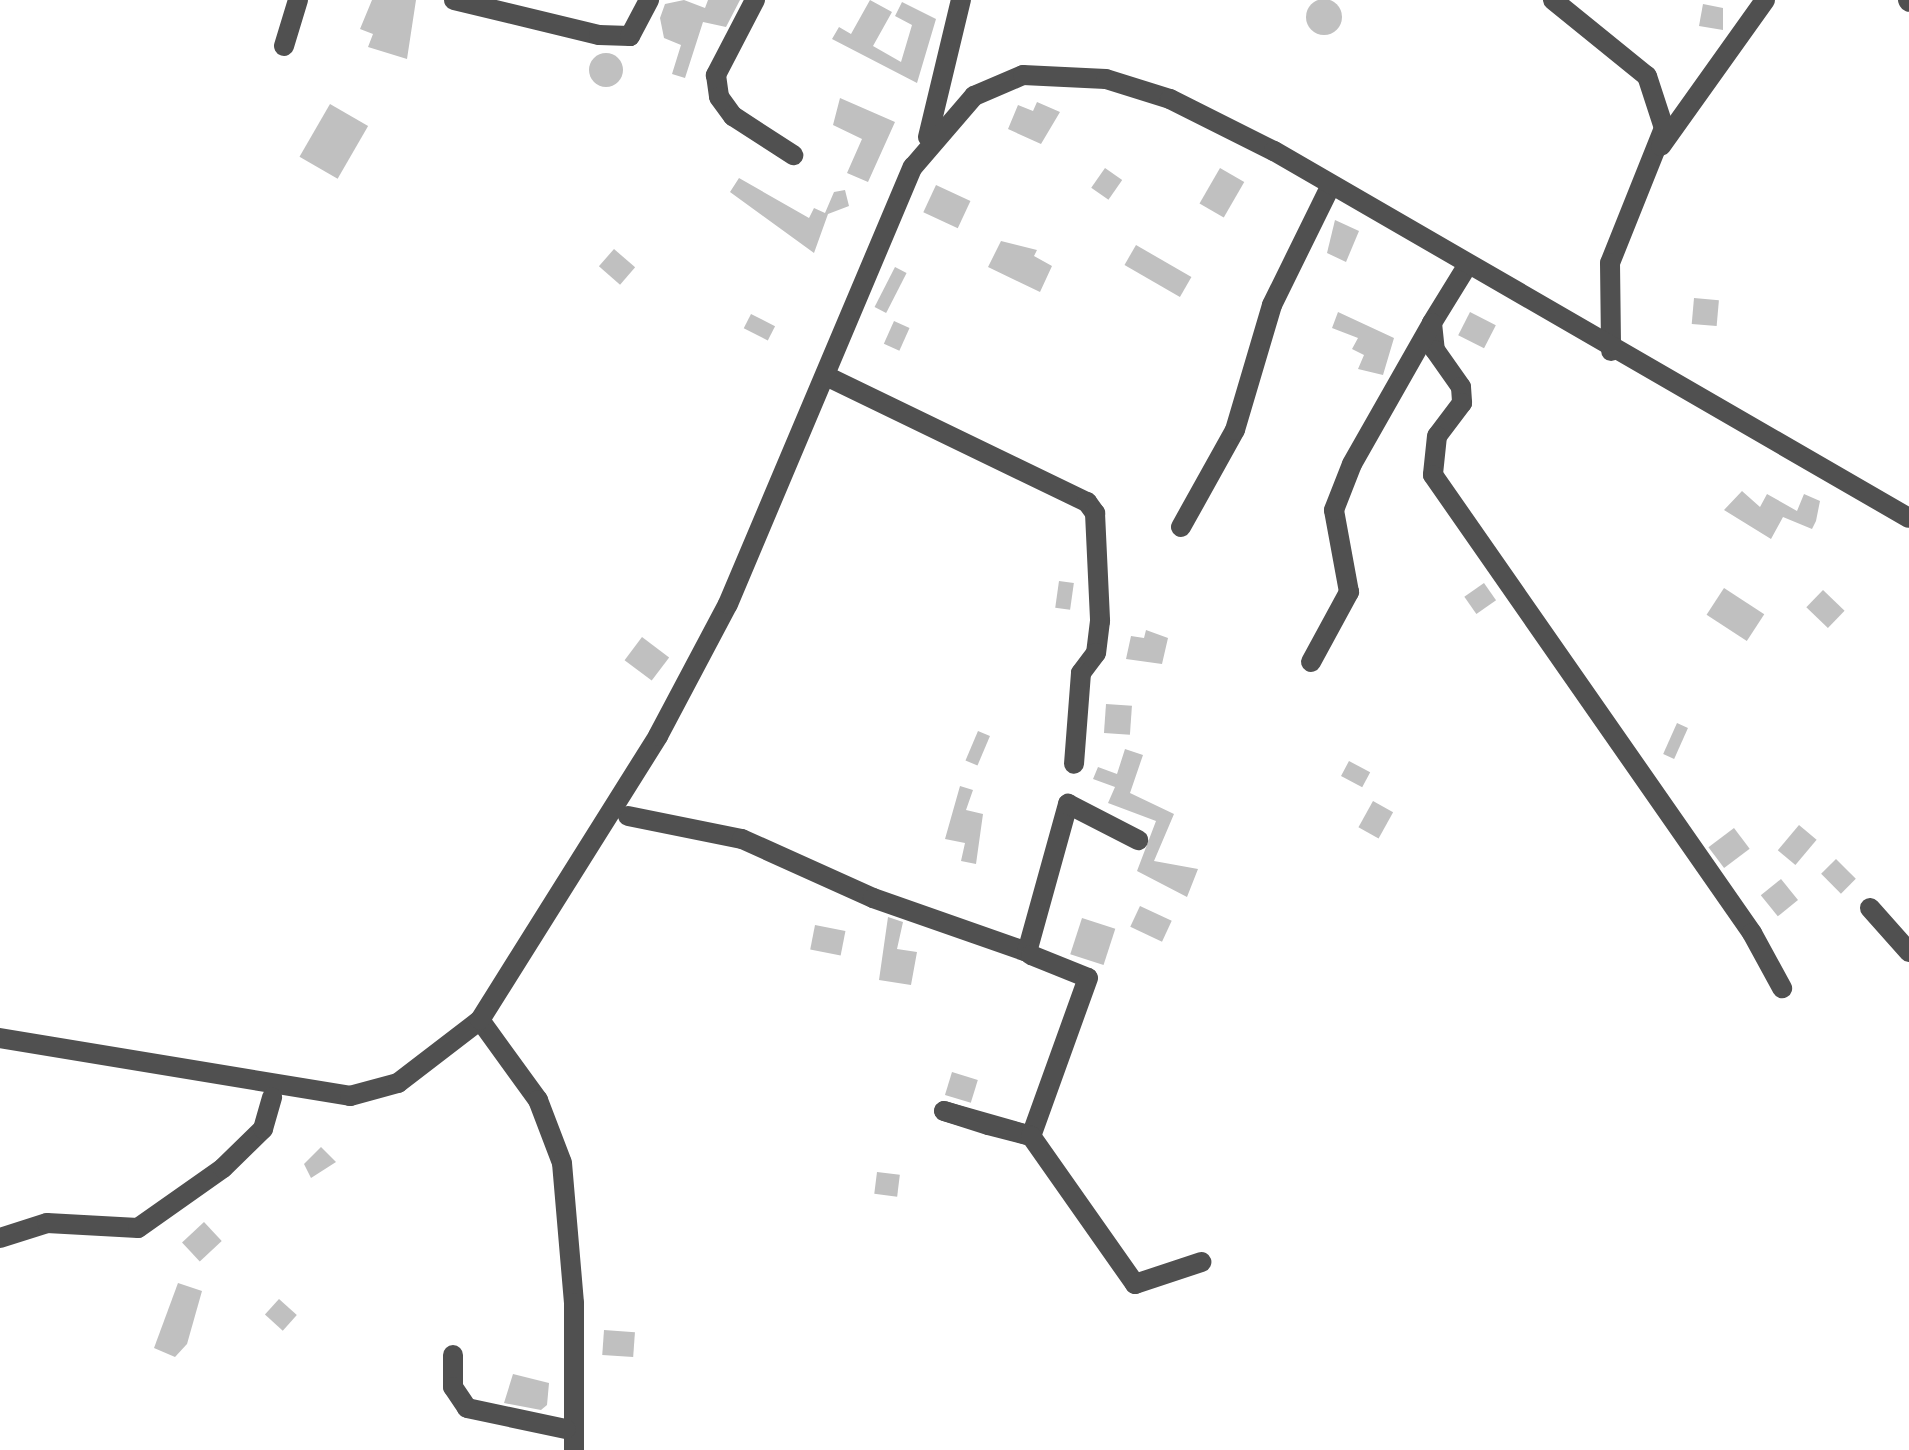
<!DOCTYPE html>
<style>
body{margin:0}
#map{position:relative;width:1909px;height:1450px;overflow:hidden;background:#fff;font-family:Montserrat,sans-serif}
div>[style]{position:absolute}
.building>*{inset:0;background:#c0c0c0;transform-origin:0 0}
.round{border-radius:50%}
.minor>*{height:20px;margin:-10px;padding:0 10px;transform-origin:10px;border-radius:10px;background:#505050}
span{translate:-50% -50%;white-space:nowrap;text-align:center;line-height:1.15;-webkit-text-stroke:8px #fff;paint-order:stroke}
</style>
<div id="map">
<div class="building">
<i class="round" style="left:1306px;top:-1px;width:36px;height:36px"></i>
<i style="clip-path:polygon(372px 0,416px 0,407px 59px,368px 47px,373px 34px,360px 29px)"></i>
<i style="clip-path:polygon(684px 0,705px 8px,708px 0,740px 0,726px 27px,703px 22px,685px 78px,672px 74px,681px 45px,664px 38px,660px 18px,665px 4px)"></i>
<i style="clip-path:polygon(870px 0,892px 12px,873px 46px,901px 62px,912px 25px,895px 16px,902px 2px,936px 19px,917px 83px,832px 39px,839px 27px,851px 34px)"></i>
<i style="clip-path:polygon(1703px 4px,1723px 8px,1723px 30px,1699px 26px)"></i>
<i class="round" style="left:589px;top:53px;width:34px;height:34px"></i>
<i style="clip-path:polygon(840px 98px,895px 122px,868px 182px,847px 173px,862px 139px,833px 125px)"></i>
<i style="clip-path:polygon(1037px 102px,1060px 112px,1041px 144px,1008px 129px,1018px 105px,1033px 111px)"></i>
<i style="left:330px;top:104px;width:44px;height:61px;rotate:30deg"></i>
<i style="left:1105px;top:168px;width:21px;height:24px;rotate:35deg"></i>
<i style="left:1220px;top:168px;width:28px;height:41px;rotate:30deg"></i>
<i style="clip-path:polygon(739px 178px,809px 218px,814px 208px,825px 213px,834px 192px,845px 190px,849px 206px,828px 214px,814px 253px,730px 192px)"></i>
<i style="left:936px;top:185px;width:38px;height:30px;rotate:25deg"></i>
<i style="clip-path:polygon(1335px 220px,1359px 231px,1346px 262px,1327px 253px)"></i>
<i style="clip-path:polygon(1001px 241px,1037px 250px,1034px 256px,1052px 266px,1040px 292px,988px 267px)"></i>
<i style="left:1136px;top:245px;width:64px;height:23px;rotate:30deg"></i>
<i style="left:614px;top:249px;width:28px;height:23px;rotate:41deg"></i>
<i style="left:895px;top:267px;width:13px;height:45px;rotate:27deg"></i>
<i style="left:1694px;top:298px;width:25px;height:26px;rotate:5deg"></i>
<i style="clip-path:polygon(1338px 312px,1394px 338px,1383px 375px,1358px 369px,1364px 355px,1352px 349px,1358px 338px,1332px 328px)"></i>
<i style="left:1470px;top:312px;width:29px;height:26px;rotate:27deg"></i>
<i style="left:751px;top:314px;width:27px;height:16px;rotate:27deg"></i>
<i style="left:894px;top:321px;width:17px;height:25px;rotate:24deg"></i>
<i style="clip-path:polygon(1742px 491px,1760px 507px,1767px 494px,1797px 511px,1804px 494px,1820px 501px,1816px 521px,1812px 529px,1783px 517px,1771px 539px,1724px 510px)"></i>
<i style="left:1059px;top:581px;width:15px;height:27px;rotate:8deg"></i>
<i style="left:1484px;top:583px;width:21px;height:24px;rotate:55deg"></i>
<i style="left:1724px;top:588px;width:48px;height:32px;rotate:33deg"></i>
<i style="left:1823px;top:590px;width:30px;height:24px;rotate:44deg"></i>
<i style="clip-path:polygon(1146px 630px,1168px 638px,1162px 664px,1126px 659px,1131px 636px,1144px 638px)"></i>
<i style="left:642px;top:637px;width:34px;height:29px;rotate:37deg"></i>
<i style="left:1106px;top:704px;width:26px;height:29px;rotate:4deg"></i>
<i style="left:1677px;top:723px;width:12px;height:34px;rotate:24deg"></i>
<i style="left:978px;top:731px;width:13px;height:32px;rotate:23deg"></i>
<i style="clip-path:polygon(1125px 749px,1143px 755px,1130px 793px,1174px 814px,1154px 861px,1198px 869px,1187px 897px,1137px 871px,1156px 821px,1108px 803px,1115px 787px,1093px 779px,1098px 767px,1117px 774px)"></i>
<i style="left:1349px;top:761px;width:24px;height:17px;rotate:28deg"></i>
<i style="clip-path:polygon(960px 786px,973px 790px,966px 810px,983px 814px,976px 864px,961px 861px,965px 843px,945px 839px)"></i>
<i style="left:1373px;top:801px;width:23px;height:30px;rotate:29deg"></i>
<i style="left:1799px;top:825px;width:23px;height:33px;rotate:40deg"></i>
<i style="left:1734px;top:828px;width:26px;height:32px;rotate:53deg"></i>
<i style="left:1836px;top:859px;width:28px;height:21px;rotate:45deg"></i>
<i style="left:1781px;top:879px;width:27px;height:26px;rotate:51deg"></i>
<i style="left:1140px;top:906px;width:35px;height:23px;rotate:25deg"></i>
<i style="clip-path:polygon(888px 917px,903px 922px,897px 949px,917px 952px,911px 985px,879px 980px)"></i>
<i style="left:1082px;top:918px;width:35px;height:38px;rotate:18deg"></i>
<i style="left:815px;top:925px;width:31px;height:25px;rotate:11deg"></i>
<i style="left:952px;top:1072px;width:27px;height:24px;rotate:17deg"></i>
<i style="clip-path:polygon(321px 1147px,336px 1162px,311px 1178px,304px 1164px)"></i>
<i style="left:877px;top:1172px;width:23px;height:22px;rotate:7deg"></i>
<i style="left:204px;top:1222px;width:26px;height:30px;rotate:47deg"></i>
<i style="clip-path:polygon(178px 1283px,202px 1291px,187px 1344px,175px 1357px,154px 1348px)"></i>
<i style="left:279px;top:1299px;width:24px;height:21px;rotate:42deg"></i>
<i style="left:604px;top:1330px;width:31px;height:25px;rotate:4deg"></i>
<i style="clip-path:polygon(513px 1374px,549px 1383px,547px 1405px,541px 1410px,504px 1403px)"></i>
</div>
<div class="minor">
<i style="left:454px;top:0;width:149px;rotate:13.6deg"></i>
<i style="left:599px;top:35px;width:31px;rotate:2deg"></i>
<i style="left:630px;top:36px;width:41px;rotate:-62.2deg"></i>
<i style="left:755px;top:0;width:85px;rotate:117.5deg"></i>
<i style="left:716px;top:75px;width:22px;rotate:82deg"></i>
<i style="left:719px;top:97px;width:24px;rotate:54deg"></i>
<i style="left:733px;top:116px;width:72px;rotate:33deg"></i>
<i style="left:1553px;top:0;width:121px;rotate:39deg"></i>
<i style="left:1647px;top:76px;width:55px;rotate:71.9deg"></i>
<i style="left:1664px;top:128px;width:145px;rotate:111.8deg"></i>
<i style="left:1610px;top:263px;width:88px;rotate:89.3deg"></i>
<i style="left:1908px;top:0;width:2px;rotate:63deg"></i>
<i style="left:284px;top:46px;width:48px;rotate:-73.1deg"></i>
<i style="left:928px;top:137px;width:141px;rotate:-76.5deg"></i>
<i style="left:1661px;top:146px;width:179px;rotate:-54.5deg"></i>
<i style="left:1467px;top:266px;width:67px;rotate:121.6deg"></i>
<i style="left:1432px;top:323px;width:27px;rotate:84deg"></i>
<i style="left:1435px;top:350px;width:45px;rotate:54.9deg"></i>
<i style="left:1461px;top:387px;width:16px;rotate:86deg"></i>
<i style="left:1462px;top:403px;width:41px;rotate:127.1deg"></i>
<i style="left:1437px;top:436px;width:39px;rotate:96deg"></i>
<i style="left:1433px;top:475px;width:558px;rotate:55.14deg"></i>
<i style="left:1752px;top:933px;width:63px;rotate:61.4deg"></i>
<i style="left:826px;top:376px;width:290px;rotate:25.8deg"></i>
<i style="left:1087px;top:502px;width:14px;rotate:54deg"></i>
<i style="left:1095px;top:513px;width:108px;rotate:87.3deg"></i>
<i style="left:1100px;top:621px;width:32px;rotate:97deg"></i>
<i style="left:1096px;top:653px;width:25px;rotate:127deg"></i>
<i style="left:1081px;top:673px;width:91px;rotate:94.4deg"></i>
<i style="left:1181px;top:527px;width:111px;rotate:-60.9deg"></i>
<i style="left:1235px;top:430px;width:130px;rotate:-73.5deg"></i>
<i style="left:1272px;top:305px;width:134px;rotate:-63.8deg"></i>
<i style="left:1311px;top:662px;width:80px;rotate:-61.5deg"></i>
<i style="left:1349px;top:592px;width:83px;rotate:-100.4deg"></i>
<i style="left:1334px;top:510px;width:49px;rotate:-68.6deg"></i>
<i style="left:1352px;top:464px;width:162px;rotate:-60.4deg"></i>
<i style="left:628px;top:816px;width:116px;rotate:11.4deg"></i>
<i style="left:742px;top:839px;width:144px;rotate:24.2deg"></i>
<i style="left:873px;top:898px;width:163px;rotate:19.3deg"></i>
<i style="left:1027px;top:952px;width:154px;rotate:-74.5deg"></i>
<i style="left:1068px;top:804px;width:79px;rotate:27.2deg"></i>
<i style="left:1870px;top:908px;width:59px;rotate:48.4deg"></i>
<i style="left:1031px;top:955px;width:61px;rotate:22deg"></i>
<i style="left:1088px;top:978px;width:168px;rotate:109.8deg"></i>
<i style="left:1031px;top:1136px;width:44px;rotate:-165.7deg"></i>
<i style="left:988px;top:1125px;width:46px;rotate:-162.3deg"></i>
<i style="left:944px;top:1111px;width:91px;rotate:16deg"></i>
<i style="left:1031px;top:1136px;width:181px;rotate:54.9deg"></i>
<i style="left:1135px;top:1284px;width:70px;rotate:-18.4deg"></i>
<i style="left:480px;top:1020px;width:99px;rotate:54.1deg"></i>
<i style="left:538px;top:1100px;width:67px;rotate:69.1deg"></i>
<i style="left:562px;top:1163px;width:141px;rotate:85.1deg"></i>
<i style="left:574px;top:1303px;width:147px;rotate:90deg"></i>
<i style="left:0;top:1038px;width:355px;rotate:9.4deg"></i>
<i style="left:350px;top:1096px;width:50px;rotate:-15.2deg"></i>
<i style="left:398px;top:1083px;width:103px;rotate:-37.5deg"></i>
<i style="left:480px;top:1020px;width:335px;rotate:-57.9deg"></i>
<i style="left:658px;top:736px;width:149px;rotate:-62.1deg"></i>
<i style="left:728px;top:604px;width:475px;rotate:-67.1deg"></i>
<i style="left:913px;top:167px;width:94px;rotate:-49.3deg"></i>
<i style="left:974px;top:96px;width:53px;rotate:-23.2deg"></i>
<i style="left:1023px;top:75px;width:83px;rotate:2.8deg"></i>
<i style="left:1106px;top:79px;width:67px;rotate:17.4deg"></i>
<i style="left:1170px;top:99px;width:116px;rotate:26.6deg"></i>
<i style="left:1274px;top:151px;width:733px;rotate:30.03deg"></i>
<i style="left:0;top:1238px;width:49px;rotate:-17.7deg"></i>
<i style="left:47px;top:1223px;width:91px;rotate:3.1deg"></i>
<i style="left:138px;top:1228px;width:104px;rotate:-35.2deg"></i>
<i style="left:223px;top:1168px;width:56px;rotate:-44.3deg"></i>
<i style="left:263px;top:1129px;width:33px;rotate:-74deg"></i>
<i style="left:453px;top:1355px;width:32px;rotate:90deg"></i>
<i style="left:453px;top:1387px;width:25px;rotate:56deg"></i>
<i style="left:467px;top:1408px;width:101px;rotate:12deg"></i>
</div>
</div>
